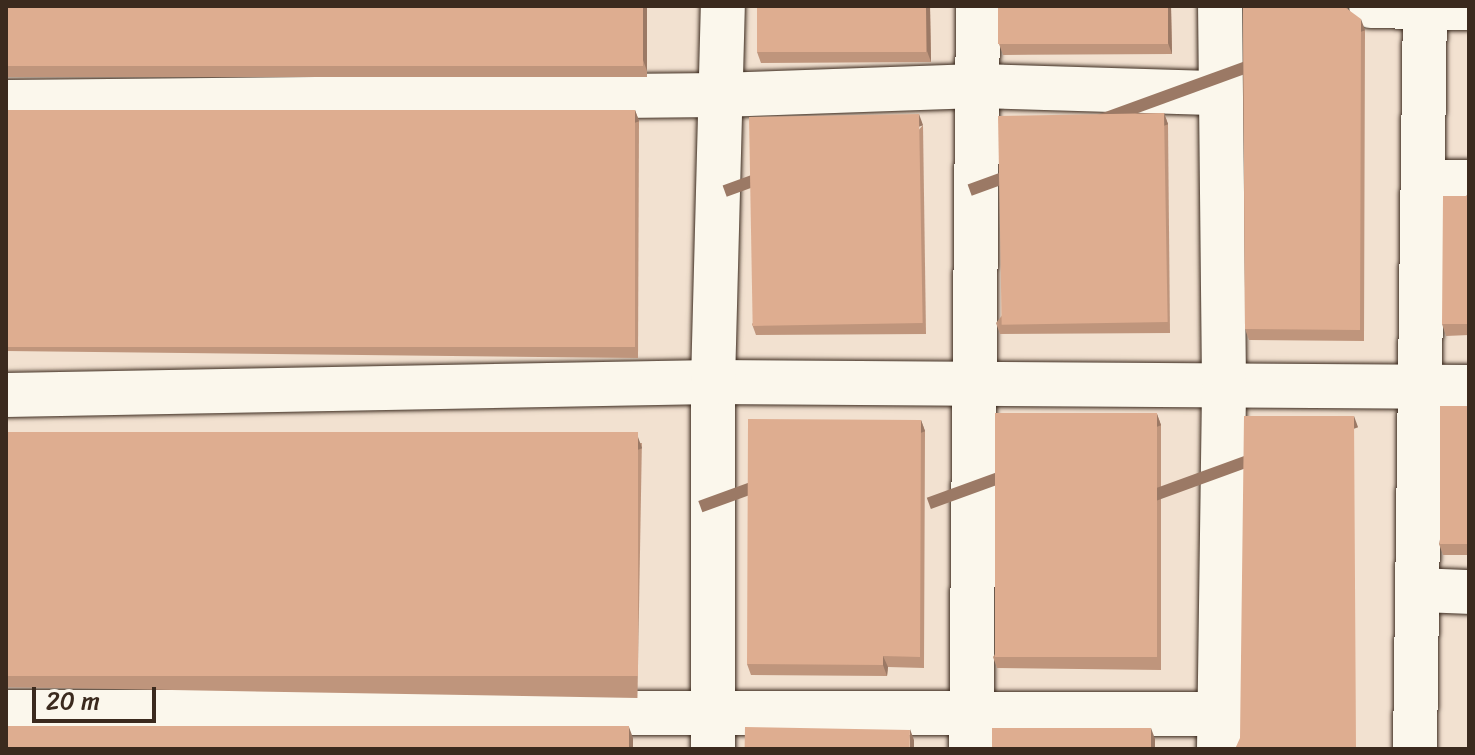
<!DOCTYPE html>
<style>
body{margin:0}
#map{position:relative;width:1475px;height:755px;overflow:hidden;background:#f2e1d0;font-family:Sriracha,sans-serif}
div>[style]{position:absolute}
.roads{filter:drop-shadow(0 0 2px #3b2a1e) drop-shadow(0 0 2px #3b2a1e)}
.minor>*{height:44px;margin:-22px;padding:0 22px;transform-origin:22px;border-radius:22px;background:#fbf7ec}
.wall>*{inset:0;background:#bf957c;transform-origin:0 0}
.shaded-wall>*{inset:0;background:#9b7965;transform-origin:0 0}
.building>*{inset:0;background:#dead90;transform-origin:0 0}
span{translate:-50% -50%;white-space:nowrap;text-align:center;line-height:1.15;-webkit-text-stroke:8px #fbf7ec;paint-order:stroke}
.frame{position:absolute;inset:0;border:8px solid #3b2a1e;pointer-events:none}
.scale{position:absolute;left:32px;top:687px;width:124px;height:36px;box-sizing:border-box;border:4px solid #3b2a1e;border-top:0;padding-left:10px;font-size:24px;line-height:28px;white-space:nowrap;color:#3b2a1e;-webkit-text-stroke:6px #fbf7ec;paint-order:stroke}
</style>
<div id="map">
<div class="roads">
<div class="minor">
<i style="left:1371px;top:6px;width:98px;rotate:1.2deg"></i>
<i style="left:6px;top:102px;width:714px;rotate:-0.56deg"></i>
<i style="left:720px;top:95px;width:257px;rotate:-2deg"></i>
<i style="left:977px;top:86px;width:243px;rotate:1.7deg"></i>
<i style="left:1423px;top:182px;width:46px"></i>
<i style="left:6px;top:395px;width:707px;rotate:-1.05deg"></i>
<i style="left:713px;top:382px;width:756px;rotate:0.38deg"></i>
<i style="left:1419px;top:590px;width:50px;rotate:2.3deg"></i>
<i style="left:6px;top:712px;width:1214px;rotate:0.09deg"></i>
<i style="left:713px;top:749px;width:367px;rotate:-90deg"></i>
<i style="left:713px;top:382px;width:376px;rotate:-88.5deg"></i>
<i style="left:971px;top:749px;width:743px;rotate:-89.46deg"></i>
<i style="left:1219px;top:749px;width:366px;rotate:-89.2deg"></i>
<i style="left:1224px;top:383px;width:377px;rotate:-90.6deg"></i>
<i style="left:1415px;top:749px;width:741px;rotate:-89.23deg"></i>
</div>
</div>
<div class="wall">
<i style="left:6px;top:6px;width:641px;height:71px"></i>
<i style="clip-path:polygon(930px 6px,931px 62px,761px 63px,757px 52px)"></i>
<i style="clip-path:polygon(998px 6px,1171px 6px,1172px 54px,1003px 55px,999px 44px)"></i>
<i style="clip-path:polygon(1243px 6px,1346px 6px,1347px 8px,1365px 30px,1364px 341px,1249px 340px,1245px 329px)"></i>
<i style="clip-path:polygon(635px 110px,639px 121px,638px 358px,6px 351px,6px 116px)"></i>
<i style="clip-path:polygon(1164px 113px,1168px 124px,1170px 333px,1000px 334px,996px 323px)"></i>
<i style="clip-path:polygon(923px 125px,926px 334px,756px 335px,752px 324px)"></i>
<i style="clip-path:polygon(1469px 194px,1469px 335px,1446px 336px,1442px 324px,1466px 196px)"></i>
<i style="clip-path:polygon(1469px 406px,1469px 555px,1443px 555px,1439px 544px)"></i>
<i style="clip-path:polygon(1157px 414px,1161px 425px,1161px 670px,997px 668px,993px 657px)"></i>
<i style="clip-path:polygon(921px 420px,925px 431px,924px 668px,888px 667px,887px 676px,751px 675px,747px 664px)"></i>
<i style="left:6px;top:432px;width:636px;height:255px;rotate:1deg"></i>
</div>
<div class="shaded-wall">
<i style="clip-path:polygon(643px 6px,647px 6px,647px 71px,643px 60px)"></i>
<i style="clip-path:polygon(926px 6px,930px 6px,931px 62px,927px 51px)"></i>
<i style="clip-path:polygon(1168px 6px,1171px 6px,1172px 54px,1168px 43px)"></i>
<i style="left:1361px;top:19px;width:12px;height:311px;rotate:70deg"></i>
<i style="left:635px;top:110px;width:12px;height:237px;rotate:70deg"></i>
<i style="left:1164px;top:113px;width:12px;height:209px;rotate:70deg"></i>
<i style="left:919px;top:114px;width:12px;height:209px;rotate:70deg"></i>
<i style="left:1157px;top:414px;width:12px;height:245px;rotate:70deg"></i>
<i style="left:1354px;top:416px;width:12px;height:333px;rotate:70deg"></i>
<i style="left:921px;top:420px;width:12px;height:237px;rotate:70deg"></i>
<i style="left:638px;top:437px;width:12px;height:240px;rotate:70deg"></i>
<i style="clip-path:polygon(883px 656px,888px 667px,887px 676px,883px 665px)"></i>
<i style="clip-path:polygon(629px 727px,633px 738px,633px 749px,629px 749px)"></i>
<i style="clip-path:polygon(1151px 728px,1155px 739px,1155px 749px,1151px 749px)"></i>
<i style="clip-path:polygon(910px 729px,914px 740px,914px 749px,910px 749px)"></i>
</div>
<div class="building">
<i style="left:6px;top:6px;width:637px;height:60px"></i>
<i style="left:757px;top:6px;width:169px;height:46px"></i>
<i style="left:998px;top:6px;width:170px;height:38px"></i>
<i style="clip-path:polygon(1243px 6px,1345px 6px,1346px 8px,1361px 19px,1360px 330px,1245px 329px)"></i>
<i style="left:635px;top:110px;width:237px;height:629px;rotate:90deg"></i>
<i style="left:1164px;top:113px;width:209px;height:166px;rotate:89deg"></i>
<i style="left:919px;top:114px;width:209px;height:170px;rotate:89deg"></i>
<i style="clip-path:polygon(1469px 194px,1469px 324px,1442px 324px,1443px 196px,1466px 196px)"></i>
<i style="left:1440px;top:406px;width:29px;height:138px"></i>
<i style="left:995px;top:413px;width:162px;height:244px"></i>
<i style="clip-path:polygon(1244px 416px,1354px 416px,1356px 749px,1235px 749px,1240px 738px)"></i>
<i style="clip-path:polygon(748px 419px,921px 420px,920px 657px,883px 656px,883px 665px,747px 664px)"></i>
<i style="left:6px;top:432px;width:632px;height:244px"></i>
<i style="left:6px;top:726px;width:623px;height:23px"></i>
<i style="left:745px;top:727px;width:165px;height:22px;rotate:1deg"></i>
<i style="left:992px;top:728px;width:159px;height:22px"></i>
</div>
<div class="frame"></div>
<div class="scale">20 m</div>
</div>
